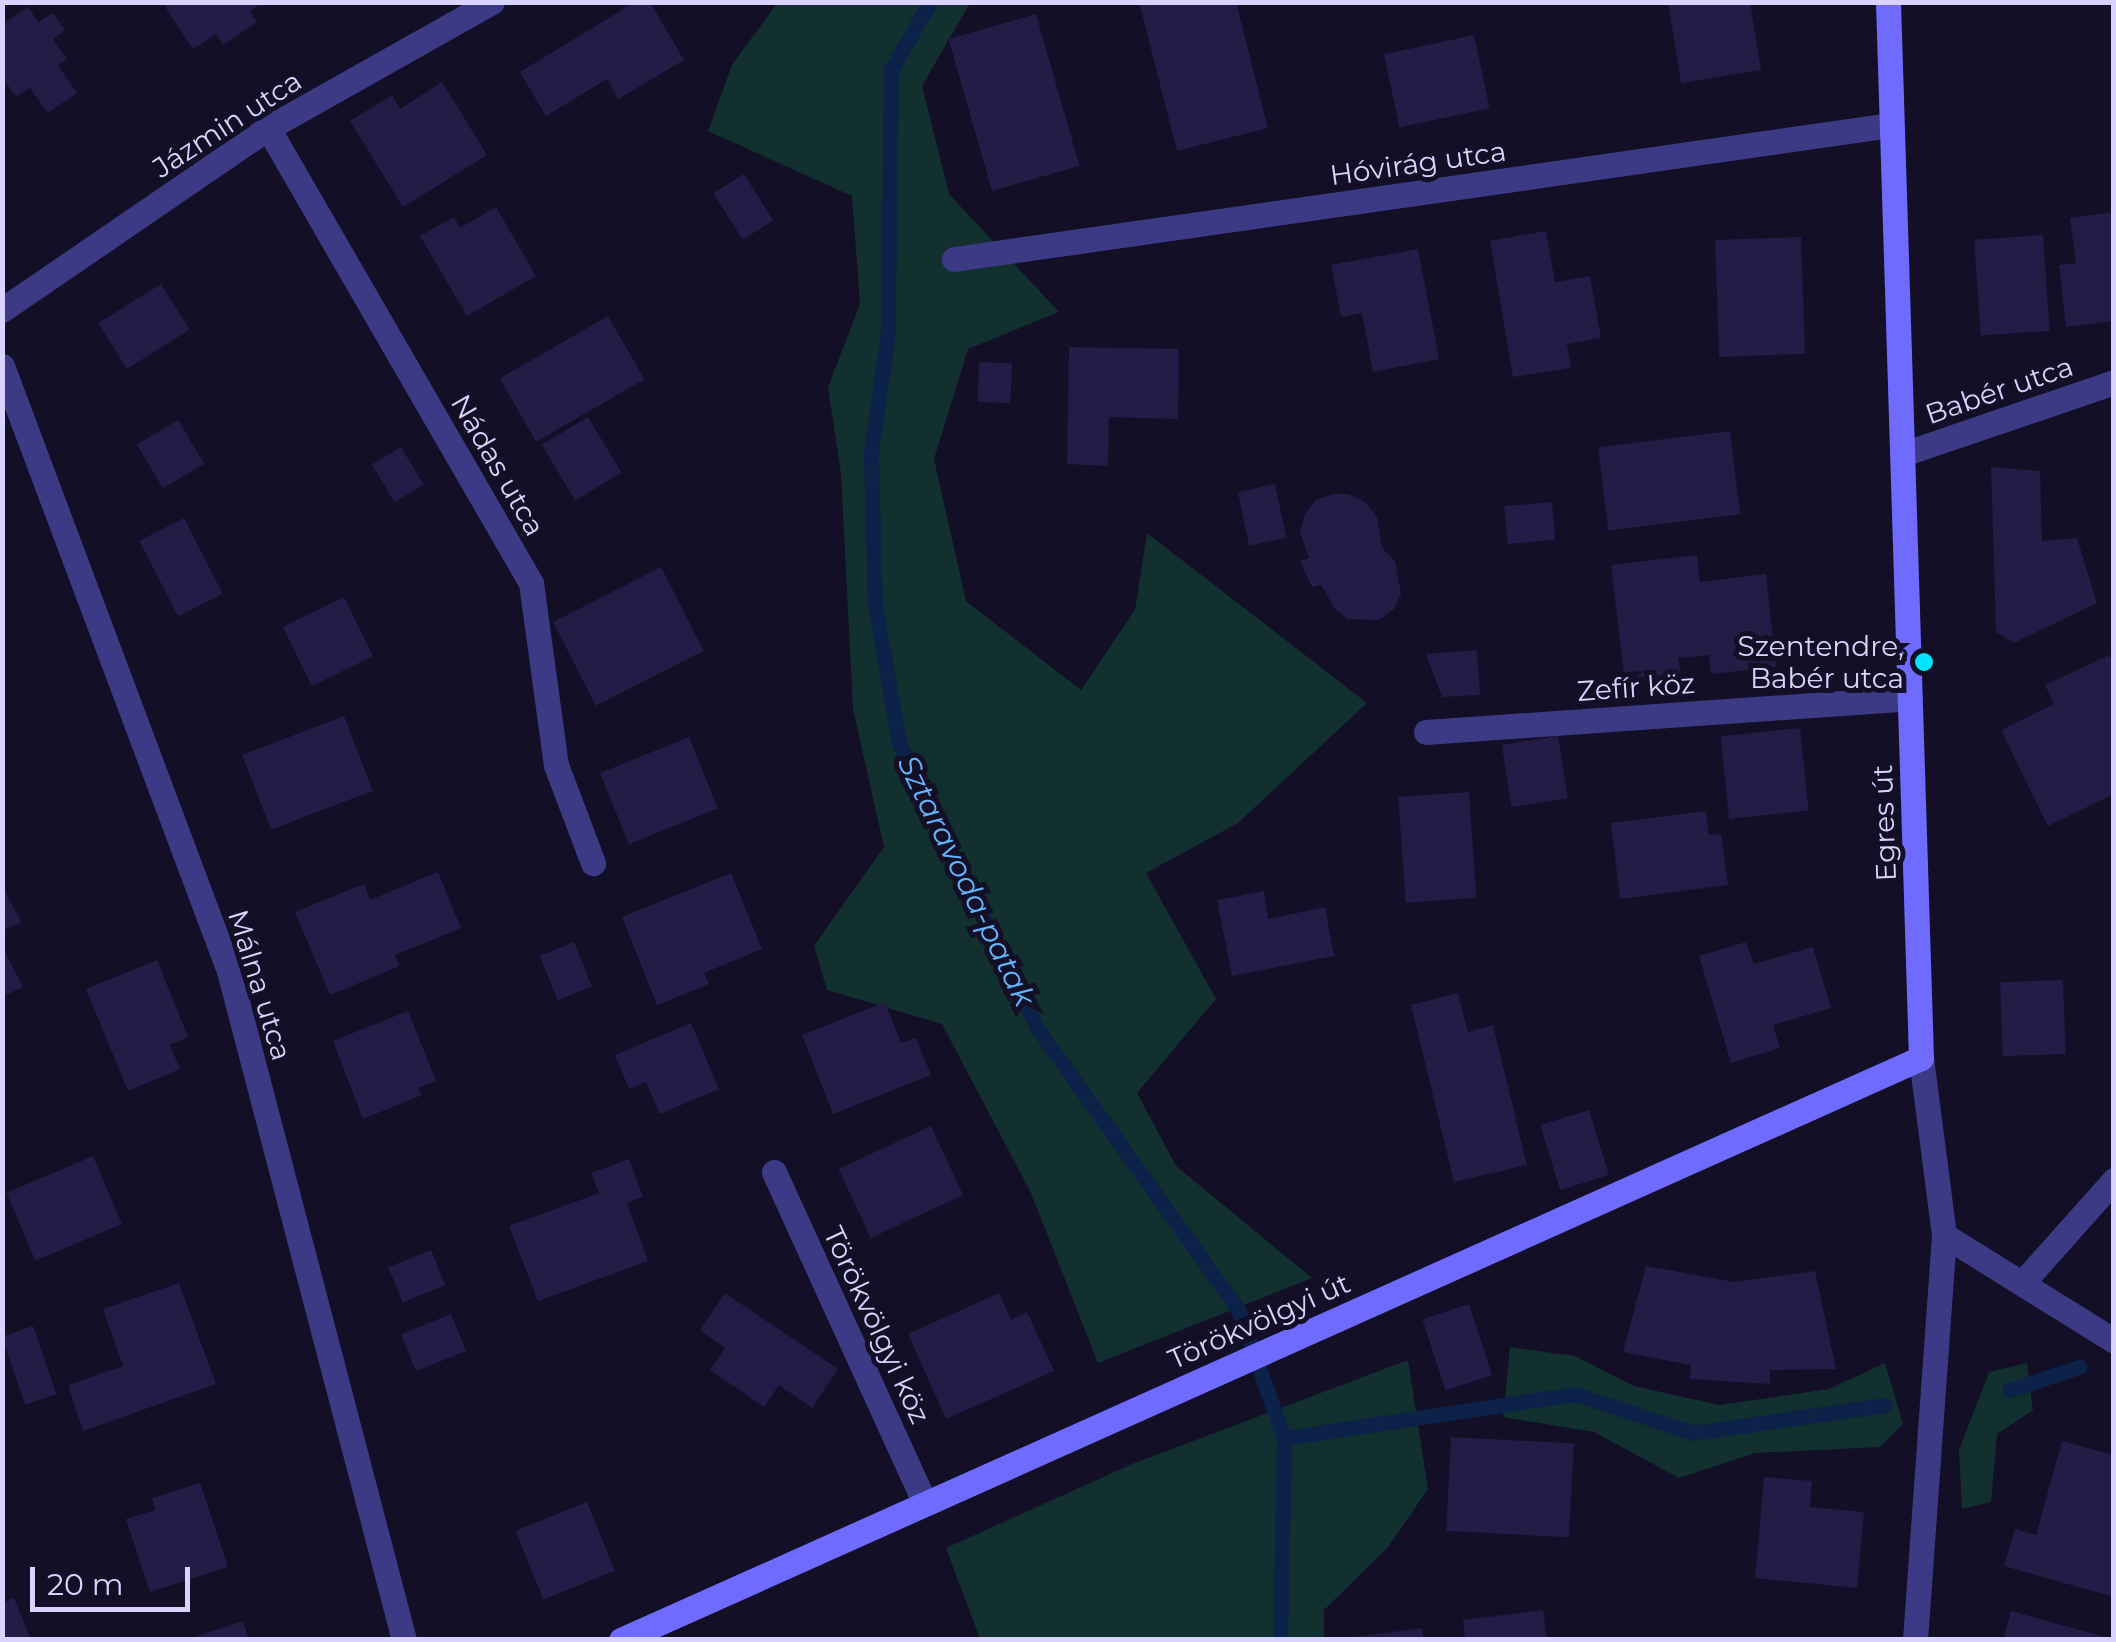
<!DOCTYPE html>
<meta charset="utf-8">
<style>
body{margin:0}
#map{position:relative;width:2116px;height:1642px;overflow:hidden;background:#130f26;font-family:Montserrat,sans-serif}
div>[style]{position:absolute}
.green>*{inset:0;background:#12302f}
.stream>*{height:15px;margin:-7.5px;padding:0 7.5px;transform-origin:7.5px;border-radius:7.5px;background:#0c2248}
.building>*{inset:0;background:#241b47;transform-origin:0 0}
.street>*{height:25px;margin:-12.5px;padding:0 12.5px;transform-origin:12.5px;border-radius:12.5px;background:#3d3a85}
.secondary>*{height:25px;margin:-12.5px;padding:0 12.5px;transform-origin:12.5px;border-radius:12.5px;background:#6f6bff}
.dots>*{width:28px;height:28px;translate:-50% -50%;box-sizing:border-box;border:5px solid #130f26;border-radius:50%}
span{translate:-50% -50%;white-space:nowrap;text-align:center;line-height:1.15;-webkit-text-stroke:10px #130f26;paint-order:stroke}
.street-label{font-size:28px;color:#d9d4ff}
.poi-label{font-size:28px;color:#d9d4ff}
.right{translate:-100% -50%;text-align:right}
.water-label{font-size:30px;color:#62b6ff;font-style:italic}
.frame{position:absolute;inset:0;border:5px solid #d9d4ff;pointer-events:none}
.scale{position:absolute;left:30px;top:1567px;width:160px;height:45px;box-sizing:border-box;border:5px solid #d9d4ff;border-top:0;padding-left:12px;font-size:30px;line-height:35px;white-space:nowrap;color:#d9d4ff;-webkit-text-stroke:8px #130f26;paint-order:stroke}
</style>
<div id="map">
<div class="green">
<i style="clip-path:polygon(777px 3px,970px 3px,922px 86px,949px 194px,1059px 312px,968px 349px,934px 459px,966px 601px,1081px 690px,1135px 610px,1147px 533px,1367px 703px,1238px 823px,1146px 873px,1216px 999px,1137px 1093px,1176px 1166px,1312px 1278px,1098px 1363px,1031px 1193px,942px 1024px,827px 990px,814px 946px,884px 847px,853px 709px,841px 474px,828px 387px,860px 304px,852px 196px,708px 131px,732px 65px)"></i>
<i style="clip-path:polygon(1510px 1347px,1575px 1356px,1634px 1386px,1719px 1405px,1829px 1389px,1885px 1363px,1903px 1424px,1880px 1447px,1755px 1453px,1679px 1478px,1594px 1432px,1503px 1417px)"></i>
<i style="clip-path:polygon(1408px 1360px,1428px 1489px,1388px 1547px,1324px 1610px,1324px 1639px,980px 1639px,946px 1548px,1132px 1464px)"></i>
<i style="clip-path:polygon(2027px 1363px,2033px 1410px,1997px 1434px,1991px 1502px,1962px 1509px,1959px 1450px,1989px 1372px)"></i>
</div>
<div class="stream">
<i style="left:930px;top:2px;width:78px;rotate:119.8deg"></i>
<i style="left:891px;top:70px;width:261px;rotate:90.7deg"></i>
<i style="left:888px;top:331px;width:124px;rotate:97.9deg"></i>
<i style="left:871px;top:454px;width:151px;rotate:88.5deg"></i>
<i style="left:875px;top:605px;width:140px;rotate:80.1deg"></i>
<i style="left:899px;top:743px;width:318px;rotate:64.1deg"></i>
<i style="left:1038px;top:1029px;width:344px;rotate:54.5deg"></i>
<i style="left:1238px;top:1309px;width:137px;rotate:70.4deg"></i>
<i style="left:1284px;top:1438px;width:202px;rotate:91.1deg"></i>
<i style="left:2009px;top:1390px;width:74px;rotate:-18.2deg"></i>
<i style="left:1284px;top:1438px;width:294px;rotate:-8.6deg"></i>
<i style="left:1575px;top:1394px;width:124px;rotate:18.3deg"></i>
<i style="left:1693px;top:1433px;width:194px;rotate:-8.3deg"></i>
</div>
<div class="building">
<i style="clip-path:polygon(162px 2px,263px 2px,250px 11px,257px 22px,223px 45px,216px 34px,193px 49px)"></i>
<i style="clip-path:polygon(635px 2px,650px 2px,684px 60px,618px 99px,607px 79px,546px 116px,520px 72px)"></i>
<i style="clip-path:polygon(1139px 2px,1236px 2px,1268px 128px,1177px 151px)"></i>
<i style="clip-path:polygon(1668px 2px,1750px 2px,1761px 70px,1681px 83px)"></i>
<i style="clip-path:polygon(28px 7px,38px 22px,53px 13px,65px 30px,53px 39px,67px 59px,58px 65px,77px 93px,48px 113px,30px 88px,16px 97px,2px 77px,2px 24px)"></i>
<i style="left:1036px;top:14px;width:158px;height:91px;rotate:74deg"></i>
<i style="left:1474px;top:35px;width:75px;height:92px;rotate:78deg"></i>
<i style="clip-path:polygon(442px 82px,487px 155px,403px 207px,350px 121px,392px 95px,400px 109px)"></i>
<i style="left:744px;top:174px;width:55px;height:36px;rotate:58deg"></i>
<i style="clip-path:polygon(496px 207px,536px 276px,467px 316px,420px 236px,454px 217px,460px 228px)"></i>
<i style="clip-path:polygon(2114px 212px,2114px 321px,2066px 327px,2059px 265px,2076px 263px,2070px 218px)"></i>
<i style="clip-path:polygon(1546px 231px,1555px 282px,1590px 276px,1601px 338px,1567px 344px,1571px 368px,1513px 377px,1490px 241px)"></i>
<i style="left:2043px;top:235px;width:96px;height:69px;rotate:86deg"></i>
<i style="left:1801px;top:237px;width:117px;height:86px;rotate:88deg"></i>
<i style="clip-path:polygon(1418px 249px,1439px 359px,1373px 372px,1362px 313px,1341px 317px,1331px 265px)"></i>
<i style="left:161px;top:284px;width:54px;height:74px;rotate:58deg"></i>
<i style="left:608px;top:316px;width:73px;height:125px;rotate:60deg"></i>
<i style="clip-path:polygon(1069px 347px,1179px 349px,1178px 419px,1109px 417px,1108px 466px,1067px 464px)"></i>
<i style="left:979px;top:362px;width:33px;height:40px;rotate:2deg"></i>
<i style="left:588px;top:417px;width:65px;height:54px;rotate:59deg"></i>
<i style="left:178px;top:420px;width:51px;height:48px;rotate:59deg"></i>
<i style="left:1730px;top:431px;width:84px;height:133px;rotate:83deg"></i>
<i style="left:401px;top:447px;width:44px;height:34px;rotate:59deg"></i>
<i style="clip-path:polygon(1991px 467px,2040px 471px,2042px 541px,2077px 538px,2097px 603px,2014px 643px,1996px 632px)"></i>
<i style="left:1275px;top:484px;width:55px;height:38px;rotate:78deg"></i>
<i style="clip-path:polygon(1332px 494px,1349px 494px,1366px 503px,1377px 517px,1382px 548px,1395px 561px,1401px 594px,1394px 609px,1379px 620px,1348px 619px,1335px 609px,1321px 585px,1312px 587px,1300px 561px,1309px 558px,1300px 532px,1305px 514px,1315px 501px)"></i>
<i style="left:1552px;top:502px;width:38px;height:48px;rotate:85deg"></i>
<i style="left:184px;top:518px;width:85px;height:50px;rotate:63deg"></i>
<i style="clip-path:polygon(1697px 555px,1700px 582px,1766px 574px,1776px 667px,1711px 674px,1709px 655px,1678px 658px,1681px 677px,1625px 684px,1611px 565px)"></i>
<i style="left:661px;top:567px;width:94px;height:121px;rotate:63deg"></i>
<i style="left:344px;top:597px;width:66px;height:68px;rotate:64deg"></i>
<i style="clip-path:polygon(1477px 650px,1480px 695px,1442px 697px,1426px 654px)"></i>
<i style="clip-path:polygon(2109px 655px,2114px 664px,2114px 794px,2048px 826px,2001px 730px,2054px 704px,2045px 685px)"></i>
<i style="left:344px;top:716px;width:80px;height:109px;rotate:69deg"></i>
<i style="left:1800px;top:728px;width:83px;height:80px;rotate:84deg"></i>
<i style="left:1558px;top:736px;width:63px;height:57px;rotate:81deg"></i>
<i style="left:689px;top:737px;width:77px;height:96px;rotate:68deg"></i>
<i style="left:1469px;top:792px;width:106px;height:71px;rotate:86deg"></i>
<i style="clip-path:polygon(1706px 811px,1709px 835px,1721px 834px,1728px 885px,1620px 899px,1611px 823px)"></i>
<i style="clip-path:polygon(438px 872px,461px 928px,395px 955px,400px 966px,330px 995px,295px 912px,364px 884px,370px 900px)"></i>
<i style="clip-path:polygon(731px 873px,762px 949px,704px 973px,709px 984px,657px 1005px,622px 917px)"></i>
<i style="clip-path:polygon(2px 885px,21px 922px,2px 931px)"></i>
<i style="clip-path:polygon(1264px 891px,1268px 919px,1325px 907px,1334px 956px,1232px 976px,1217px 900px)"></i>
<i style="left:574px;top:942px;width:48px;height:37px;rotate:68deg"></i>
<i style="clip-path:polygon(1746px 942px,1754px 964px,1813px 947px,1831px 1008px,1773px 1025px,1780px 1048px,1731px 1063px,1699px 956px)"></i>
<i style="clip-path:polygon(2px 946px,23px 987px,2px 997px)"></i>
<i style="clip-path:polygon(157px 960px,188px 1037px,170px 1045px,180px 1069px,128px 1091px,86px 989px)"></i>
<i style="left:2063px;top:980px;width:74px;height:63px;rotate:88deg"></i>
<i style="clip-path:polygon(1458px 993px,1468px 1032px,1493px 1025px,1527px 1165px,1454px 1182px,1411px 1005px)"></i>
<i style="clip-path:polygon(885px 1002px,901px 1043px,916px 1038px,931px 1075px,833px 1114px,802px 1035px)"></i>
<i style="clip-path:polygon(408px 1011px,436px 1081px,418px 1088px,422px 1095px,363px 1119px,333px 1041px)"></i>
<i style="clip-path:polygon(691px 1023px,719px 1089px,660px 1114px,646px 1082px,629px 1089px,615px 1055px)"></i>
<i style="left:1589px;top:1110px;width:68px;height:51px;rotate:73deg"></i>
<i style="left:931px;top:1126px;width:76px;height:102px;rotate:65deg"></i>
<i style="left:93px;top:1156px;width:74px;height:94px;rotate:67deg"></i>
<i style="clip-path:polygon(629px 1159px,643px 1197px,627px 1203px,648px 1261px,538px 1301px,509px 1226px,599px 1193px,591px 1173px)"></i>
<i style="left:431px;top:1250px;width:38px;height:46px;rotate:68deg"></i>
<i style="clip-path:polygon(1646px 1266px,1734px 1282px,1815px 1271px,1836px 1369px,1770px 1370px,1770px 1384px,1690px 1379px,1691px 1365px,1623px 1352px)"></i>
<i style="clip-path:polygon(179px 1283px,216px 1384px,83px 1431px,68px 1385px,123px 1366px,103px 1309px)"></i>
<i style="clip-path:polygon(725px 1293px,838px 1369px,812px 1408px,779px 1385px,764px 1407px,710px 1370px,725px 1348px,700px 1330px)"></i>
<i style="clip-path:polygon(999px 1293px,1011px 1320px,1027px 1312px,1054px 1371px,946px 1419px,908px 1334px)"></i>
<i style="left:1469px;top:1304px;width:75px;height:49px;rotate:72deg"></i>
<i style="left:451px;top:1314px;width:40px;height:54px;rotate:68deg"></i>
<i style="left:33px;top:1326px;width:72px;height:33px;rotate:71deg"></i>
<i style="left:1451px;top:1437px;width:123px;height:94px;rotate:3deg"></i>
<i style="clip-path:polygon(2062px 1441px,2114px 1455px,2114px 1597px,2004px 1566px,2015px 1529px,2036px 1535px)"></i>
<i style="clip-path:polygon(1764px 1477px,1812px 1481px,1810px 1507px,1864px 1512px,1857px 1588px,1755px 1578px)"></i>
<i style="clip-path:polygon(200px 1483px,228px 1567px,150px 1592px,126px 1519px,155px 1510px,152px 1498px)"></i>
<i style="left:587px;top:1502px;width:74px;height:77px;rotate:68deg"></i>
<i style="clip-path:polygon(14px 1598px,31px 1640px,2px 1640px,2px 1603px)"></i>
<i style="clip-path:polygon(1543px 1610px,1547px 1640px,1465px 1640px,1463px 1620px)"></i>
<i style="clip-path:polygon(2011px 1611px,2109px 1638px,2109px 1640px,2003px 1640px)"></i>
<i style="clip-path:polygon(243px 1621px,249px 1640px,189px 1640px,189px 1639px)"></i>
<i style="clip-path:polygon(1422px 1628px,1424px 1640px,1355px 1640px,1355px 1637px)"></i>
</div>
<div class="street">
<i style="left:268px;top:128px;width:526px;rotate:59.97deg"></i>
<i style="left:531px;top:583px;width:184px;rotate:82.2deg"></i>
<i style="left:556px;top:765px;width:105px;rotate:69.3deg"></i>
<i style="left:954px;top:259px;width:947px;rotate:-8.14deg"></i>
<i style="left:2px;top:310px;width:322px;rotate:-34.4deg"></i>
<i style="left:268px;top:128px;width:257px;rotate:-29.4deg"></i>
<i style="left:2px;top:366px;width:646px;rotate:69.43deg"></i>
<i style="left:229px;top:971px;width:692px;rotate:75.34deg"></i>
<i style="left:1903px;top:454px;width:223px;rotate:-18.8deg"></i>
<i style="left:1426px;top:732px;width:485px;rotate:-4deg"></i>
<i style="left:774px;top:1172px;width:364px;rotate:65.5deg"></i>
<i style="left:1944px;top:1235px;width:200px;rotate:31.9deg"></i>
<i style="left:2023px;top:1282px;width:137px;rotate:-48.3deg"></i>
<i style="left:1915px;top:1640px;width:406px;rotate:-85.9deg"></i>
<i style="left:1944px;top:1235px;width:178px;rotate:-97.4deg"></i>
</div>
<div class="secondary">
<i style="left:621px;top:1640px;width:1424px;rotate:-24.12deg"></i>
<i style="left:1921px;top:1058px;width:1057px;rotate:-91.79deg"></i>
</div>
<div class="dots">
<i style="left:1924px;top:662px;background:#00e5ff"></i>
</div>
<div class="street-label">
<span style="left:227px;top:124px;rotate:-33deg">Jázmin utca</span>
<span style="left:1418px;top:163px;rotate:-8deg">Hóvirág utca</span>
<span style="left:1999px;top:390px;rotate:-19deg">Babér utca</span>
<span style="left:498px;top:465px;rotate:60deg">Nádas utca</span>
<span style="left:1636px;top:687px;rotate:-4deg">Zefír köz</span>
<span style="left:1884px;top:823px;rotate:-92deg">Egres út</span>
<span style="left:260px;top:985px;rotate:73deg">Málna utca</span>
<span style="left:1259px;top:1321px;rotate:-24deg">Törökvölgyi út</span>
<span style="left:877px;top:1325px;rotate:65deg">Törökvölgyi köz</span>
</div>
<div class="poi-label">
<span class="right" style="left:1904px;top:662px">Szentendre,<br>Babér utca</span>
</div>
<div class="water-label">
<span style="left:966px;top:881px;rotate:64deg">Sztaravoda-patak</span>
</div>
<div class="frame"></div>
<div class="scale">20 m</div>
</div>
